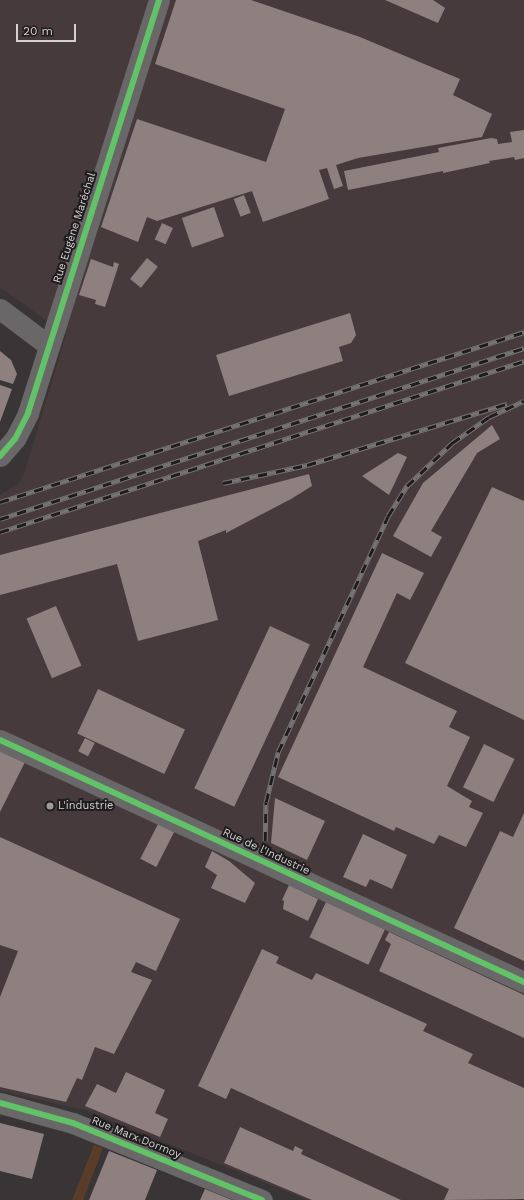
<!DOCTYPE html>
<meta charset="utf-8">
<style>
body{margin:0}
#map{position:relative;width:524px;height:1200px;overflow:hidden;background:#393536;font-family:"Work Sans",sans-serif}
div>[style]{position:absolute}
.built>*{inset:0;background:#463a3d}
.green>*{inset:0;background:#5b3c29}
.building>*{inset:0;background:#8d807f;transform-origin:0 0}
.minor>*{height:21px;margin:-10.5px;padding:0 10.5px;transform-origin:10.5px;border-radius:10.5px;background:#696768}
.rail>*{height:4.5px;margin-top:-2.25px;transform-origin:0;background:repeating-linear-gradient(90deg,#1f1c1d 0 9px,#757373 0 18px);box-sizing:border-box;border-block:1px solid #757373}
.cycleway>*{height:6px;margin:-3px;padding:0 3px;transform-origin:3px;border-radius:3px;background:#61c268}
.dots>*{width:11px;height:11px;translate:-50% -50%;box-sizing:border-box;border:2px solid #1f1c1d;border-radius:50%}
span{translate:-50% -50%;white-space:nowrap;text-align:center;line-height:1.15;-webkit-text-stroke:4px #1f1c1d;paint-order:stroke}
.street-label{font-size:11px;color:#d5d1d2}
.poi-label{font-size:11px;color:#d5d1d2}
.left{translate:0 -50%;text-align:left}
.scale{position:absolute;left:16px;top:24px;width:60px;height:18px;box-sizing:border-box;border:2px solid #d5d1d2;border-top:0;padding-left:5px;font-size:12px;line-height:14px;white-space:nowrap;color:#d5d1d2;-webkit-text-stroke:3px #1f1c1d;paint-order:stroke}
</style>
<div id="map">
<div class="built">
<i style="clip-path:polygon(0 0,524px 0,524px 1186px,518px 1200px,308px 1200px,85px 1110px,0 1091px,0 495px,19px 483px,25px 471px,66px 335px,0 287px)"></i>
</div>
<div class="green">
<i style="clip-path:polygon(94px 1145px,103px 1148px,83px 1200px,72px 1200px)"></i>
</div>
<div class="building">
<i style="clip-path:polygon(176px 0,251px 0,360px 37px,460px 79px,453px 95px,492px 114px,482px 137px,358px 158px,336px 165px,343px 186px,334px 189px,327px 168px,319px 170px,329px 199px,263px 222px,252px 191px,157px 221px,147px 217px,138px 242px,101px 227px,137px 119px,266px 162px,285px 109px,155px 64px)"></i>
<i style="clip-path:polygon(385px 0,433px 0,445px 8px,438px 23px)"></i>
<i style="clip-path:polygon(524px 130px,524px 158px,515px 160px,514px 157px,489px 161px,490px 163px,443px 173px,443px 171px,348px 190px,344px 171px,439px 152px,438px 148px,491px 138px,497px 139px,498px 144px,512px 142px,510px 132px)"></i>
<i style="left:244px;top:195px;width:19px;height:11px;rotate:69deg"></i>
<i style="left:214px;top:207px;width:31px;height:34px;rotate:71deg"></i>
<i style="left:162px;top:223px;width:12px;height:18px;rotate:24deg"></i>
<i style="left:147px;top:258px;width:14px;height:27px;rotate:39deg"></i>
<i style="clip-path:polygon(91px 259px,113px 267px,114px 262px,119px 264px,105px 307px,95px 304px,96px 300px,79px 295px)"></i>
<i style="clip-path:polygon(350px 313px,356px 335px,351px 343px,339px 347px,343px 361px,229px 396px,216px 355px)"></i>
<i style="clip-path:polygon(0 351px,11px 360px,17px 374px,13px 384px,0 380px)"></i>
<i style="clip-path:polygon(0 385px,12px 389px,0 422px)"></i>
<i style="clip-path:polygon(492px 425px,500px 439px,477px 453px,473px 460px,431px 531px,442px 537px,431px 557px,393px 536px,423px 483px)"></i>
<i style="clip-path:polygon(398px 453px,407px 457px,389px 495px,362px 476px)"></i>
<i style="clip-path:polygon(309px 474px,312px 486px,291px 499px,226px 533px,226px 530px,198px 541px,218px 620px,138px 641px,117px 564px,0 595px,0 555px)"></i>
<i style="clip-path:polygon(492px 487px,524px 501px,524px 720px,405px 663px)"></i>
<i style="clip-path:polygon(382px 553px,424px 573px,410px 600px,397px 593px,363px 667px,457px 711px,449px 727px,470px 737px,447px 786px,472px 801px,469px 807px,483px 813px,466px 847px,439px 835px,434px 844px,396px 827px,394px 831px,278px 777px)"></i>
<i style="left:56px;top:606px;width:65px;height:32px;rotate:67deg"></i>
<i style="left:270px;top:626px;width:44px;height:179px;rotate:25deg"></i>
<i style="left:98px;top:689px;width:96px;height:49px;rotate:25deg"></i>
<i style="left:85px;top:738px;width:11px;height:15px;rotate:27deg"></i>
<i style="left:484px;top:744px;width:34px;height:48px;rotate:26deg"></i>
<i style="clip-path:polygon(0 748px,25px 762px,0 812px)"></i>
<i style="clip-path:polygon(275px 798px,325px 821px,307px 860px,271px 843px)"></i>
<i style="clip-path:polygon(524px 813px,524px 961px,454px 928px,500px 831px,513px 837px)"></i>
<i style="left:158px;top:824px;width:18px;height:39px;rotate:27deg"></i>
<i style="clip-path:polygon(363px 834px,407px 855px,392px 889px,370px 879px,366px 887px,343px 877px)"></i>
<i style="clip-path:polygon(0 837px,180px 919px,156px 971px,136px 962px,131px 972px,152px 980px,114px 1054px,95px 1047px,82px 1080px,77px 1078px,66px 1102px,0 1087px,0 997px,18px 951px,0 945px)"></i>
<i style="clip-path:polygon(212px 851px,229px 861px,255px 883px,245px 903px,211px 888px,217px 875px,205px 867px)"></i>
<i style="clip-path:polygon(289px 885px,318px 899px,308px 921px,283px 909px,284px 901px,282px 900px)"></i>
<i style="left:326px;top:902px;width:65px;height:39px;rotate:25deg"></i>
<i style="clip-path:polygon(389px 932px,524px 995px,524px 1038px,379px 971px,391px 944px,385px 940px)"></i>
<i style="clip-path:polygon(262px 949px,279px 957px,276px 963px,312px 980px,316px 973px,427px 1024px,423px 1031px,473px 1054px,468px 1063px,524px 1088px,524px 1199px,444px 1200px,449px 1189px,417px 1174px,231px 1088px,226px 1099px,198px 1086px)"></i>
<i style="clip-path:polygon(126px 1072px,165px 1090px,155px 1113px,168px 1119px,160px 1137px,85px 1106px,97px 1084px,116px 1093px)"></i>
<i style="clip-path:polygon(0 1123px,44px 1134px,32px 1179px,0 1171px)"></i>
<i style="clip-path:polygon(240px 1127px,293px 1151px,295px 1146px,303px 1150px,301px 1154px,401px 1200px,312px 1200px,224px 1163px)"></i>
<i style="clip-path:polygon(109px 1151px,157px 1170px,145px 1200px,89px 1200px)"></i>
<i style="clip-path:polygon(205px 1189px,232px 1200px,200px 1200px)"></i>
</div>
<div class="minor">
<i style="left:0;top:309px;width:60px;rotate:36.9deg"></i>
<i style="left:0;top:456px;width:23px;rotate:-49deg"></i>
<i style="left:15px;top:439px;width:29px;rotate:-63deg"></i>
<i style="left:28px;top:413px;width:433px;rotate:-72.4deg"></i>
<i style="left:0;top:740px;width:577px;rotate:24.79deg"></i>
<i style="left:0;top:1103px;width:76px;rotate:15.3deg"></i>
<i style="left:73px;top:1123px;width:204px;rotate:22.2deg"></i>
</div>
<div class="rail">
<i style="left:223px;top:483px;width:86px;rotate:-12.1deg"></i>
<i style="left:307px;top:465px;width:209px;rotate:-17deg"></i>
<i style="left:0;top:502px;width:551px;rotate:-17.97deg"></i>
<i style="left:0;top:519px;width:551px;rotate:-18.07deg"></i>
<i style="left:0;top:532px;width:551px;rotate:-18.07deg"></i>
<i style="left:265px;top:841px;width:39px;rotate:-89deg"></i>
<i style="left:266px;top:802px;width:51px;rotate:-76.5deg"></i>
<i style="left:278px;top:752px;width:260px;rotate:-65deg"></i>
<i style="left:388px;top:516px;width:36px;rotate:-58deg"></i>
<i style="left:407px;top:486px;width:62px;rotate:-43.7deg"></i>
<i style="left:452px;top:443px;width:45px;rotate:-35.1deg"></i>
<i style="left:489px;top:417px;width:38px;rotate:-25deg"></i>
</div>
<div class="cycleway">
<i style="left:0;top:456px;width:23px;rotate:-49deg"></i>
<i style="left:15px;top:439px;width:29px;rotate:-63deg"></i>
<i style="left:28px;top:413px;width:433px;rotate:-72.4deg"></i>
<i style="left:0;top:740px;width:577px;rotate:24.79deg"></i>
<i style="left:0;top:1103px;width:76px;rotate:15.3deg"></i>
<i style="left:73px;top:1123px;width:204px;rotate:22.2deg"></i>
</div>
<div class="dots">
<i style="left:50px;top:806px;background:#9e9a9b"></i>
</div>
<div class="street-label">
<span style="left:75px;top:228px;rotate:-72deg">Rue Eugène Maréchal</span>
<span style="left:266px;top:852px;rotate:25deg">Rue de l'Industrie</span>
<span style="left:136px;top:1138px;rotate:22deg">Rue Marx Dormoy</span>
</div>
<div class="poi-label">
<span class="left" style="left:58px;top:806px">L'industrie</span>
</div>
<div class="scale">20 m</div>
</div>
